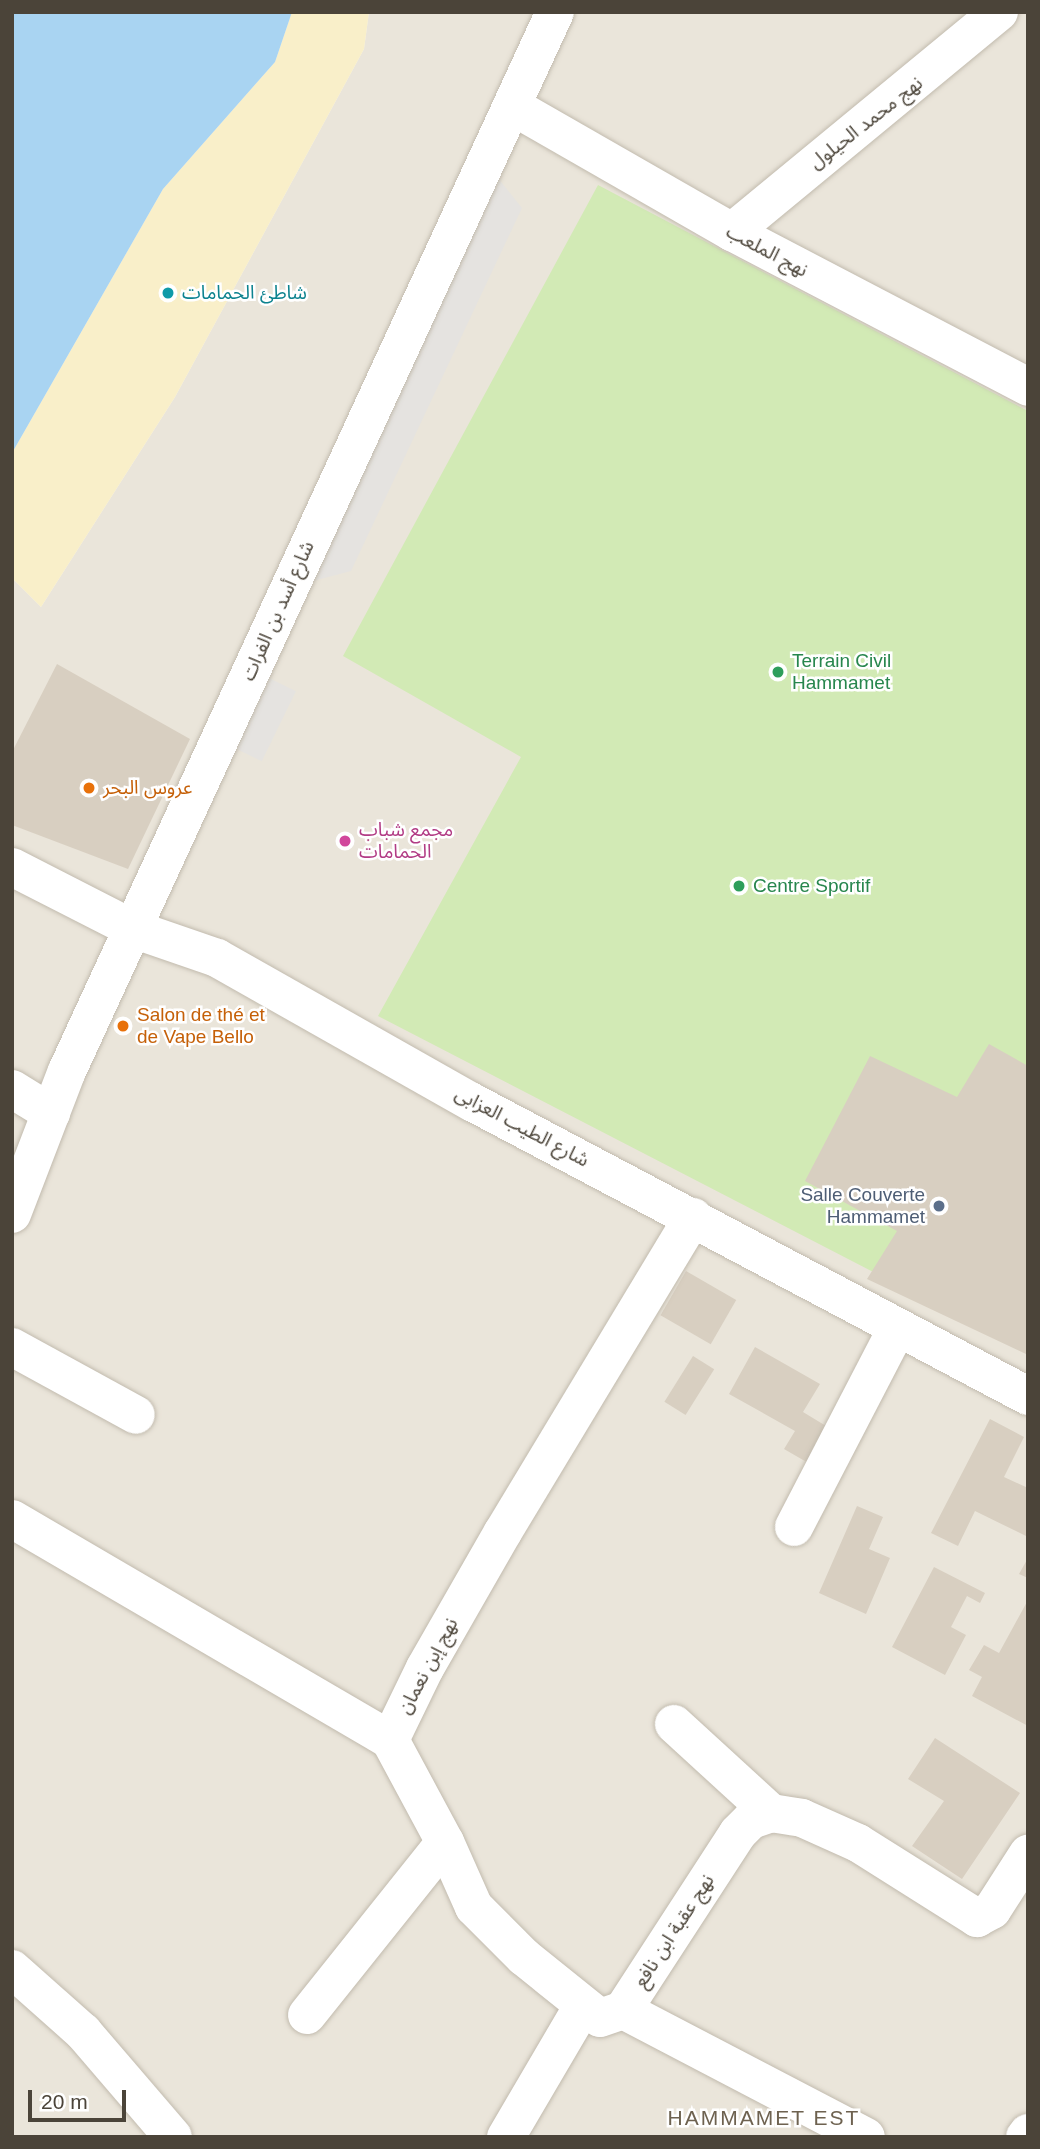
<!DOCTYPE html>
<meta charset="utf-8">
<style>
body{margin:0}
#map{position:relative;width:1040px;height:2149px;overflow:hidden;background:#f6f3ec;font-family:Helvetica,"Noto Sans Arabic",sans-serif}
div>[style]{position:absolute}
.residential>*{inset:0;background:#eae5da}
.green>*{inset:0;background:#d2eab5}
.sand>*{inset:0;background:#f9efc9}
.parking>*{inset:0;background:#e5e3e0;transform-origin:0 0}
.water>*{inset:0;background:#a9d4f2}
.building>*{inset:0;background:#d8cfc1;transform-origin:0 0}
.roads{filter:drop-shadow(0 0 2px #c2bbae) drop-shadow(0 0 2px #c2bbae)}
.minor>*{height:38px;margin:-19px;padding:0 19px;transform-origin:19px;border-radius:19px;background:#fff}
.dots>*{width:19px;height:19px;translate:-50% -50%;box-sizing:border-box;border:4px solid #fff;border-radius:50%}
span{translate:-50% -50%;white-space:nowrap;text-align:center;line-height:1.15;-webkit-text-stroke:5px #fff;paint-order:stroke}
.street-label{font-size:19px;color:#4b4439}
.culture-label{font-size:19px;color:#0d838f}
.left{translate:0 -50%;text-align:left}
.leisure-label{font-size:19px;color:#27864d}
.food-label{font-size:19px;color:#c56008}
.hotel-label{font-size:19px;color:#b23c85}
.service-label{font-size:19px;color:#4e5e75}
.right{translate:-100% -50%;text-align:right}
.neighbourhood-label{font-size:21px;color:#6e6250;letter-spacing:2px}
.frame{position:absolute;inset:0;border:14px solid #4b4439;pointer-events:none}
.scale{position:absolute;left:28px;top:2090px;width:98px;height:32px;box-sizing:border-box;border:4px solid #4b4439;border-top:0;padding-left:9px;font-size:21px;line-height:24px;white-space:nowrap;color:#4b4439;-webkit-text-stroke:5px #fff;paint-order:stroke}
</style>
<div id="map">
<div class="residential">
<i style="clip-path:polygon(369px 12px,1028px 12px,1028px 2137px,12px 2137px,12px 578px,41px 607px,175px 397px,364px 49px)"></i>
</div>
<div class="green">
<i style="clip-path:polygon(598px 185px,1028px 411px,1028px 1352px,378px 1016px,521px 757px,343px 656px)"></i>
</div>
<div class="sand">
<i style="clip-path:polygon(292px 12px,369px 12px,364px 49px,175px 397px,41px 607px,12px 578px,12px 453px,163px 189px,275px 62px)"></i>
</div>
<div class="parking">
<i style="clip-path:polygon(498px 178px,522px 208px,351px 571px,313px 581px)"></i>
<i style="left:269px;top:678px;width:30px;height:78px;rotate:26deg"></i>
</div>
<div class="water">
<i style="clip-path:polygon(12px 12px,292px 12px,275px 62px,163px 189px,12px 453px)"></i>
</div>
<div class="building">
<i style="clip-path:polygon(57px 664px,190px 739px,128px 869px,12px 825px,12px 752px)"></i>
<i style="clip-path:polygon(989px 1044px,1028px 1066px,1028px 1355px,867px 1279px,897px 1231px,805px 1181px,870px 1056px,957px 1097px)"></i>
<i style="left:686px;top:1271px;width:58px;height:51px;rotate:30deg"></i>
<i style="clip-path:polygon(755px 1347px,820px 1384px,803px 1412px,831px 1429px,810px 1464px,784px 1449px,795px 1431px,729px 1394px)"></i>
<i style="left:693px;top:1356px;width:25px;height:54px;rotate:32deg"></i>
<i style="clip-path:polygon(990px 1419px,1024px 1437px,1004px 1477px,1028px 1488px,1028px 1537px,975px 1511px,958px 1546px,931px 1533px)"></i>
<i style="clip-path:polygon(857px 1506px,883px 1517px,869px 1549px,890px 1558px,866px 1614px,819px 1593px)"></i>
<i style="clip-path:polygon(1028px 1558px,1028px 1578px,1019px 1574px)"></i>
<i style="clip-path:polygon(934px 1567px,985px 1593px,980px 1603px,967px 1596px,951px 1627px,966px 1635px,945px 1675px,892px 1647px)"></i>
<i style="clip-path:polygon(1028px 1600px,1028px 1726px,972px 1696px,982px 1677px,969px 1670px,984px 1645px,999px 1653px)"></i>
<i style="clip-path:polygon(935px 1738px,1020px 1793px,962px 1879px,912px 1846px,944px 1801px,908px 1779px)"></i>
</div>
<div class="roads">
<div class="minor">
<i style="left:512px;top:106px;width:254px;rotate:29.8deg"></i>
<i style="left:732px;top:232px;width:334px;rotate:27.6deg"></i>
<i style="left:732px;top:232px;width:346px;rotate:-39.5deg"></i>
<i style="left:12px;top:867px;width:136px;rotate:27.1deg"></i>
<i style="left:133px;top:929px;width:89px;rotate:19deg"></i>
<i style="left:217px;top:958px;width:293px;rotate:29.5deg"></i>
<i style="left:472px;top:1102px;width:629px;rotate:27.87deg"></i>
<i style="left:12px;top:1089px;width:46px;rotate:31.6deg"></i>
<i style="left:12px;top:1214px;width:153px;rotate:-69deg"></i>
<i style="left:67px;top:1071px;width:1166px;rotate:-65.26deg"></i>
<i style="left:12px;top:1347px;width:141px;rotate:28.7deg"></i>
<i style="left:12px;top:1519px;width:438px;rotate:30.3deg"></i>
<i style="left:390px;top:1740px;width:80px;rotate:-64.1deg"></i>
<i style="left:425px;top:1668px;width:157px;rotate:-60.2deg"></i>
<i style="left:503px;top:1532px;width:368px;rotate:-58.9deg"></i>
<i style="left:794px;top:1527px;width:224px;rotate:-62.6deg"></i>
<i style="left:674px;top:1724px;width:132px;rotate:42.5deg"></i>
<i style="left:390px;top:1740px;width:116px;rotate:61.7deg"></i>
<i style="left:445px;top:1842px;width:71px;rotate:66deg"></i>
<i style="left:474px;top:1907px;width:71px;rotate:45deg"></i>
<i style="left:524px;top:1957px;width:97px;rotate:38.8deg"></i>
<i style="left:600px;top:2018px;width:24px;rotate:-19deg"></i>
<i style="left:623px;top:2010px;width:211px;rotate:-57deg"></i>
<i style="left:738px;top:1833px;width:18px;rotate:-45deg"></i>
<i style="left:751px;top:1820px;width:21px;rotate:-19deg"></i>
<i style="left:771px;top:1813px;width:31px;rotate:9deg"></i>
<i style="left:802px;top:1818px;width:61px;rotate:24.1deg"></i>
<i style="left:858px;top:1843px;width:141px;rotate:32.2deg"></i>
<i style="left:977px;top:1918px;width:17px;rotate:-28deg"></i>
<i style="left:992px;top:1910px;width:67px;rotate:-57.3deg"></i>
<i style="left:12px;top:1969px;width:95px;rotate:41.6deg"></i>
<i style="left:83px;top:2032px;width:138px;rotate:49.4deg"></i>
<i style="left:623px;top:2010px;width:274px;rotate:27.6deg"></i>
<i style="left:307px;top:2015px;width:221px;rotate:-51.4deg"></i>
<i style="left:506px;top:2137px;width:152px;rotate:-59.6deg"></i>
<i style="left:1025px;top:2137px;width:5px;rotate:-53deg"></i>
</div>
</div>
<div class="dots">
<i style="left:168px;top:293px;background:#0f9aa8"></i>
<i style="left:778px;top:672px;background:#2e9e5b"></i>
<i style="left:89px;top:788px;background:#e8710a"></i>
<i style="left:345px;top:841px;background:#d1479c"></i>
<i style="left:739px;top:886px;background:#2e9e5b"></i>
<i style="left:123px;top:1026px;background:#e8710a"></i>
<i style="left:939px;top:1206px;background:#5c6f8a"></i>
</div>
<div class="street-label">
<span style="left:866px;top:123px;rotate:-38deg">نهج محمد الحيلول</span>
<span style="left:767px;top:251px;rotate:28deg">نهج الملعب</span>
<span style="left:278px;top:611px;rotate:-66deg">شارع أسد بن الفرات</span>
<span style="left:522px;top:1127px;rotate:28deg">شارع الطيب العزابى</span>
<span style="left:428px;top:1666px;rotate:-62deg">نهج إبن نعمان</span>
<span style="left:674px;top:1931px;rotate:-57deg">نهج عقبة ابن نافع</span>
</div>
<div class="culture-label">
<span class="left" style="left:182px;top:293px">شاطئ الحمامات</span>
</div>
<div class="leisure-label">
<span class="left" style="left:792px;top:672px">Terrain Civil<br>Hammamet</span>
<span class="left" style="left:753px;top:886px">Centre Sportif</span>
</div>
<div class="food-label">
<span class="left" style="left:103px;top:788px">عروس البحر</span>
<span class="left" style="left:137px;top:1026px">Salon de thé et<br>de Vape Bello</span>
</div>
<div class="hotel-label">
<span class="left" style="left:359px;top:841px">مجمع شباب<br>الحمامات</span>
</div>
<div class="service-label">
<span class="right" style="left:925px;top:1206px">Salle Couverte<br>Hammamet</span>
</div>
<div class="neighbourhood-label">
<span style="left:764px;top:2118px">HAMMAMET EST</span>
</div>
<div class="frame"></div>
<div class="scale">20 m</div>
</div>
